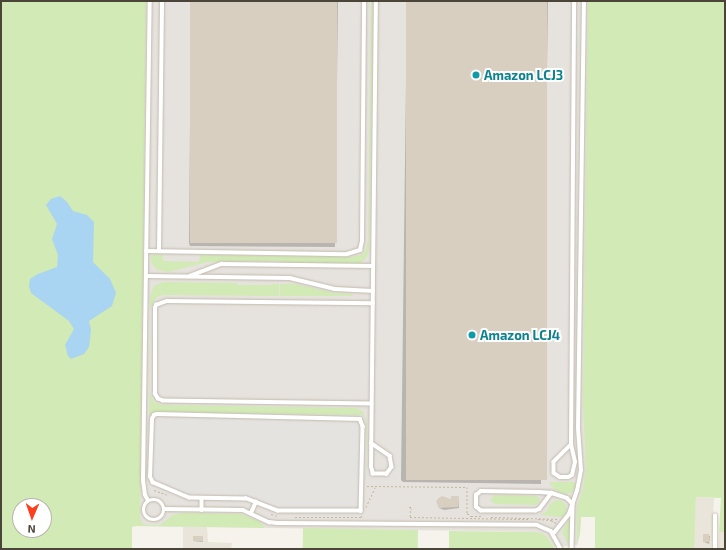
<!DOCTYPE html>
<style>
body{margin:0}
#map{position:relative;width:726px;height:550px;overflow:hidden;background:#f6f3ec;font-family:"Exo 2",sans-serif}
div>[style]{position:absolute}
.residential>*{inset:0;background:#eae5da;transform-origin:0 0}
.industrial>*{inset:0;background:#e6e2dd}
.green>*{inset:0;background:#d2eab5;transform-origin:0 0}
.parking>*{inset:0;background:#e5e3e0}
.water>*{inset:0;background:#a9d4f2}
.shadow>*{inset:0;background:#0003}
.building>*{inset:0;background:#d8cfc1;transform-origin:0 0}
.path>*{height:1px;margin-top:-0.5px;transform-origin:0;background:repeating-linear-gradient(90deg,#c4b79f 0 2px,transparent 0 4px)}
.roads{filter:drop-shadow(0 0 1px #c2bbae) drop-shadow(0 0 1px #c2bbae)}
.lane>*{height:3.5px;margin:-1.75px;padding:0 1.75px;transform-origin:1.75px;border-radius:1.75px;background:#fff}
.lane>.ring{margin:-1.75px;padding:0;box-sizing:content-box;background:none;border:3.5px solid #fff;border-radius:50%}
.dots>*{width:11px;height:11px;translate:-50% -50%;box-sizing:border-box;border:2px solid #fff;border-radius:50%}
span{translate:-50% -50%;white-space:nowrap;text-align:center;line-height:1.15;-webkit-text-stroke:4px #fff;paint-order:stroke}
.culture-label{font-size:13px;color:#0d838f;font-weight:700}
.left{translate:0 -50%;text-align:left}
.frame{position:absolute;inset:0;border:2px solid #4b4439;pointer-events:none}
.north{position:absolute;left:12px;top:498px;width:40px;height:40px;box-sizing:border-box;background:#fff;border:1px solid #b7b4b0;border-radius:50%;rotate:182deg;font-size:11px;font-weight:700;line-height:16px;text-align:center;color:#4b4439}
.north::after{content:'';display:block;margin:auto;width:14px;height:18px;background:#fc3f1d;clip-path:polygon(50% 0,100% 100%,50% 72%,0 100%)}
</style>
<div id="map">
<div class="residential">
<i style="left:696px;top:497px;width:18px;height:52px;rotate:3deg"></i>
<i style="clip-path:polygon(183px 527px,207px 527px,208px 542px,232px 543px,231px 549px,183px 549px)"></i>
<i style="clip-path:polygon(719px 532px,725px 533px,725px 549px,718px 549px)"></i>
</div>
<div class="industrial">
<i style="clip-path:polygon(142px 1px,593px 1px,595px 517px,581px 517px,580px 534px,577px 545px,554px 547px,548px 538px,536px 532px,136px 526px)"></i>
</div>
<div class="green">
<i style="clip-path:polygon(evenodd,1px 1px,146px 1px,140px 518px,142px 523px,146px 525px,160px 525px,173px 515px,183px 513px,240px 514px,259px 521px,265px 528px,136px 526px,132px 527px,132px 549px,1px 549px,1px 1px,20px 506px,44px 506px,44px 530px,20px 530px,20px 506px)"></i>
<i style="clip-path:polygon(371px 1px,373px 1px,369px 250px,367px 257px,361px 263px,355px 264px,281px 263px,280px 261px,208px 262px,168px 272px,157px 270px,151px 262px,151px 256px,153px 255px,163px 255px,163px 261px,199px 262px,200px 255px,351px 257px,360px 255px,365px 252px,368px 241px)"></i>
<i style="clip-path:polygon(588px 1px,725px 1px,725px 533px,719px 532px,721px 498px,696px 497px,694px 549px,595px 549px,595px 517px,581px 517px,580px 534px,577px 545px,577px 507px,583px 489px,586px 466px,583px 406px)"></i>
<i style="clip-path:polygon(163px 282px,237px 283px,237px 285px,272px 285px,273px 284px,279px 284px,279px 296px,163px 295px,156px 298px,150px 309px,149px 391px,154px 402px,162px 405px,357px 408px,363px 412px,367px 421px,366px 479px,366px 422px,363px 416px,360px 415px,149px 482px,150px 296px,154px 286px)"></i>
<i style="clip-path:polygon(280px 284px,295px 284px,335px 293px,352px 294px,353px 296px,280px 296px)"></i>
<i style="clip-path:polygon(549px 482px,574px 482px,576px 487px,571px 493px,565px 494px,555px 490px)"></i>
<i style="clip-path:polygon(494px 495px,537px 496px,540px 500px,538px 504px,535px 505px,495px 504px,490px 500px)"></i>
<i style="clip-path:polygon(556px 500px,562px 501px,566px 505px,566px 513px,562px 517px,540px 515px,547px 511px,550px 504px)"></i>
<i style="clip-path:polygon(570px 517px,570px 549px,562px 532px)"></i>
<i style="left:303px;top:528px;width:115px;height:21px;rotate:1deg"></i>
<i style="clip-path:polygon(449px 531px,536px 532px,542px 533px,548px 538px,555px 549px,449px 549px)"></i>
</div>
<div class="parking">
<i style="clip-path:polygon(154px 412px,360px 415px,364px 416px,365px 420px,363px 515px,276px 514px,246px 502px,190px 501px,159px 491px,149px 486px,148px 480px,149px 417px)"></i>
</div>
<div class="water">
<i style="clip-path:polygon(60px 196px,67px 202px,73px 211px,87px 215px,94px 222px,93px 262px,110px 279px,116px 293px,112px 306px,89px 321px,91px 330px,89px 347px,84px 354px,71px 359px,68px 356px,65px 345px,74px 329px,69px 321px,31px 293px,29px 286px,30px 279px,38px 274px,57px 267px,58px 255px,52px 239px,57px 224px,46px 205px,51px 199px)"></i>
</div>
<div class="shadow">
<i style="clip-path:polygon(191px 1px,338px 1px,335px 247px,190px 246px,189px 243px)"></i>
<i style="clip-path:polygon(407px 1px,548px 1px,541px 484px,403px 482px,401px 480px)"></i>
<i style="clip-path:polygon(444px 497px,452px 501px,458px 497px,459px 508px,444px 510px,439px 508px,437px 501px,439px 498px)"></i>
<i style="clip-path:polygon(704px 535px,710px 536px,709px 544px,704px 542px)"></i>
<i style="clip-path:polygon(202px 537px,203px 542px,193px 541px)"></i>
</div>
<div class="building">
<i style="left:190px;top:1px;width:147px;height:242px"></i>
<i style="left:406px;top:1px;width:141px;height:479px"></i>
<i style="clip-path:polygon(442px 496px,451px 499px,451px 496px,459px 496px,458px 507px,439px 508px,436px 501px)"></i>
<i style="left:703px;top:534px;width:6px;height:8px"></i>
<i style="left:193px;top:536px;width:10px;height:5px"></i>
</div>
<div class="path">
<i style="left:367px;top:486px;width:100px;rotate:0.6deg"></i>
<i style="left:467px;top:487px;width:26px;rotate:90deg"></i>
<i style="left:467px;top:513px;width:5px;rotate:37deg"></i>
<i style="left:471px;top:516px;width:10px"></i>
<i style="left:154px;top:490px;width:15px;rotate:20deg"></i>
<i style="left:366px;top:507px;width:23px;rotate:-65deg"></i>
<i style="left:409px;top:507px;width:2px"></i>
<i style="left:411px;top:507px;width:10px;rotate:96deg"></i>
<i style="left:410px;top:517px;width:119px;rotate:1deg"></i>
<i style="left:271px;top:514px;width:6px;rotate:18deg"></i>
<i style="left:295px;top:517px;width:66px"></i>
<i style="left:361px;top:517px;width:2px;rotate:-63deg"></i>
<i style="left:491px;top:517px;width:68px;rotate:1.7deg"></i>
<i style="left:538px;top:519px;width:13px;rotate:4deg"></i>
<i style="left:551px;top:520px;width:6px;rotate:31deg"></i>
</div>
<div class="roads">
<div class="lane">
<i style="left:146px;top:251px;width:201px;rotate:0.9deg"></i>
<i style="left:347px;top:254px;width:14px;rotate:-17deg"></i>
<i style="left:360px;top:250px;width:9px;rotate:-77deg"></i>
<i style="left:362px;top:241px;width:240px;rotate:-89.5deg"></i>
<i style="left:159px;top:251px;width:250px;rotate:-89.3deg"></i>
<i style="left:146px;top:276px;width:144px;rotate:0.8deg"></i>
<i style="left:290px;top:278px;width:46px;rotate:13.7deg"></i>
<i style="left:335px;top:289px;width:38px;rotate:3deg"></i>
<i style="left:190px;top:276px;width:34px;rotate:-21deg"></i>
<i style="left:222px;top:264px;width:151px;rotate:0.8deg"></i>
<i style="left:371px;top:404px;width:208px;rotate:-179.2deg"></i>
<i style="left:163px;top:401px;width:5px;rotate:-158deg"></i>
<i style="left:158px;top:399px;width:6px;rotate:-121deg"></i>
<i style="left:155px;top:394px;width:86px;rotate:-90deg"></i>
<i style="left:155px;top:308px;width:3px;rotate:-72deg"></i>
<i style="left:156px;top:305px;width:12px;rotate:-20deg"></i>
<i style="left:167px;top:301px;width:206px;rotate:0.6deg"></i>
<i style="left:157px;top:414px;width:203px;rotate:1.4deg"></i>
<i style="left:360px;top:419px;width:8px;rotate:67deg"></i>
<i style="left:363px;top:426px;width:85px;rotate:91.3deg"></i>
<i style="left:361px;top:511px;width:83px;rotate:180deg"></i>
<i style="left:278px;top:511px;width:34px;rotate:-159deg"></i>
<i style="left:246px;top:499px;width:57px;rotate:-179deg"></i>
<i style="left:189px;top:498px;width:39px;rotate:-157deg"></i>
<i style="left:153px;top:483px;width:7px;rotate:-117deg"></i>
<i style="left:150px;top:477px;width:58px;rotate:-88deg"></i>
<i style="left:152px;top:419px;width:4px;rotate:-63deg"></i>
<i style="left:154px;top:415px;width:3px;rotate:-18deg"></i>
<i style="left:371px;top:443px;width:23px;rotate:34deg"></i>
<i style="left:390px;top:456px;width:11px;rotate:80deg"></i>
<i style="left:392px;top:467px;width:9px;rotate:126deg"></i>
<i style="left:387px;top:474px;width:14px;rotate:180deg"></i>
<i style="left:373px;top:474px;width:7px;rotate:-106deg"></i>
<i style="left:371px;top:467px;width:466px;rotate:-89.4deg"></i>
<i style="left:571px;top:445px;width:24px;rotate:135deg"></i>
<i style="left:554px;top:462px;width:11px;rotate:90deg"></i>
<i style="left:554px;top:473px;width:7px;rotate:34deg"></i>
<i style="left:560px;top:477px;width:8px"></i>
<i style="left:568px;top:477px;width:4px;rotate:-27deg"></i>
<i style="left:572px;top:475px;width:13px;rotate:-77deg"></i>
<i style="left:575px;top:462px;width:17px;rotate:-103deg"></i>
<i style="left:571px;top:445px;width:444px;rotate:-89.6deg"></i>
<i style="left:552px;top:493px;width:20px;rotate:127deg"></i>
<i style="left:540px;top:509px;width:4px;rotate:153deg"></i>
<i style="left:536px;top:511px;width:55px;rotate:180deg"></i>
<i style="left:481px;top:511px;width:6px;rotate:-141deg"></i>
<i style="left:476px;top:507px;width:12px;rotate:-90deg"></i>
<i style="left:476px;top:495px;width:6px;rotate:-39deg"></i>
<i style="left:481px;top:491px;width:59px;rotate:1deg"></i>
<i style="left:540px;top:492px;width:12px;rotate:5deg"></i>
<i style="left:552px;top:493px;width:16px;rotate:18deg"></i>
<i style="left:567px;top:498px;width:8px;rotate:45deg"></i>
<i style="left:573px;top:504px;width:45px;rotate:91.3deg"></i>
<i style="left:202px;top:499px;width:11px;rotate:90deg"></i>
<i class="ring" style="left:144px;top:500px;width:16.5px;height:16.5px"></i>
<i style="left:148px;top:501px;width:7px;rotate:-117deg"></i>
<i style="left:145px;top:495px;width:14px;rotate:-98deg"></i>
<i style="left:143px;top:481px;width:480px;rotate:-89.2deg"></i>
<i style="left:164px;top:509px;width:79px;rotate:0.7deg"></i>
<i style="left:243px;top:510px;width:29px;rotate:25deg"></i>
<i style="left:269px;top:522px;width:8px;rotate:7deg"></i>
<i style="left:277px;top:523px;width:260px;rotate:0.4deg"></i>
<i style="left:537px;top:525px;width:15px;rotate:23deg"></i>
<i style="left:551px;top:531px;width:21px;rotate:61deg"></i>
<i style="left:251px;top:513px;width:12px;rotate:-66deg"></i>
<i style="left:553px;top:534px;width:26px;rotate:-51deg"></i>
<i style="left:569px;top:514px;width:24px;rotate:-71deg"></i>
<i style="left:577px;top:491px;width:20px;rotate:-79deg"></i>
<i style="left:581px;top:471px;width:43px;rotate:-94deg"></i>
<i style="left:578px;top:428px;width:427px;rotate:-89.2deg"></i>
<i style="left:715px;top:549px;width:33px;rotate:-90deg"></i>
</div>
</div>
<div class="dots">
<i style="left:476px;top:75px;background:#0f9aa8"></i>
<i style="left:472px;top:335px;background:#0f9aa8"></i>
</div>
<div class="culture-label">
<span class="left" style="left:484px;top:75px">Amazon LCJ3</span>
<span class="left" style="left:480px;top:335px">Amazon LCJ4</span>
</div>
<div class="frame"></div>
<div class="north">N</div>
</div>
